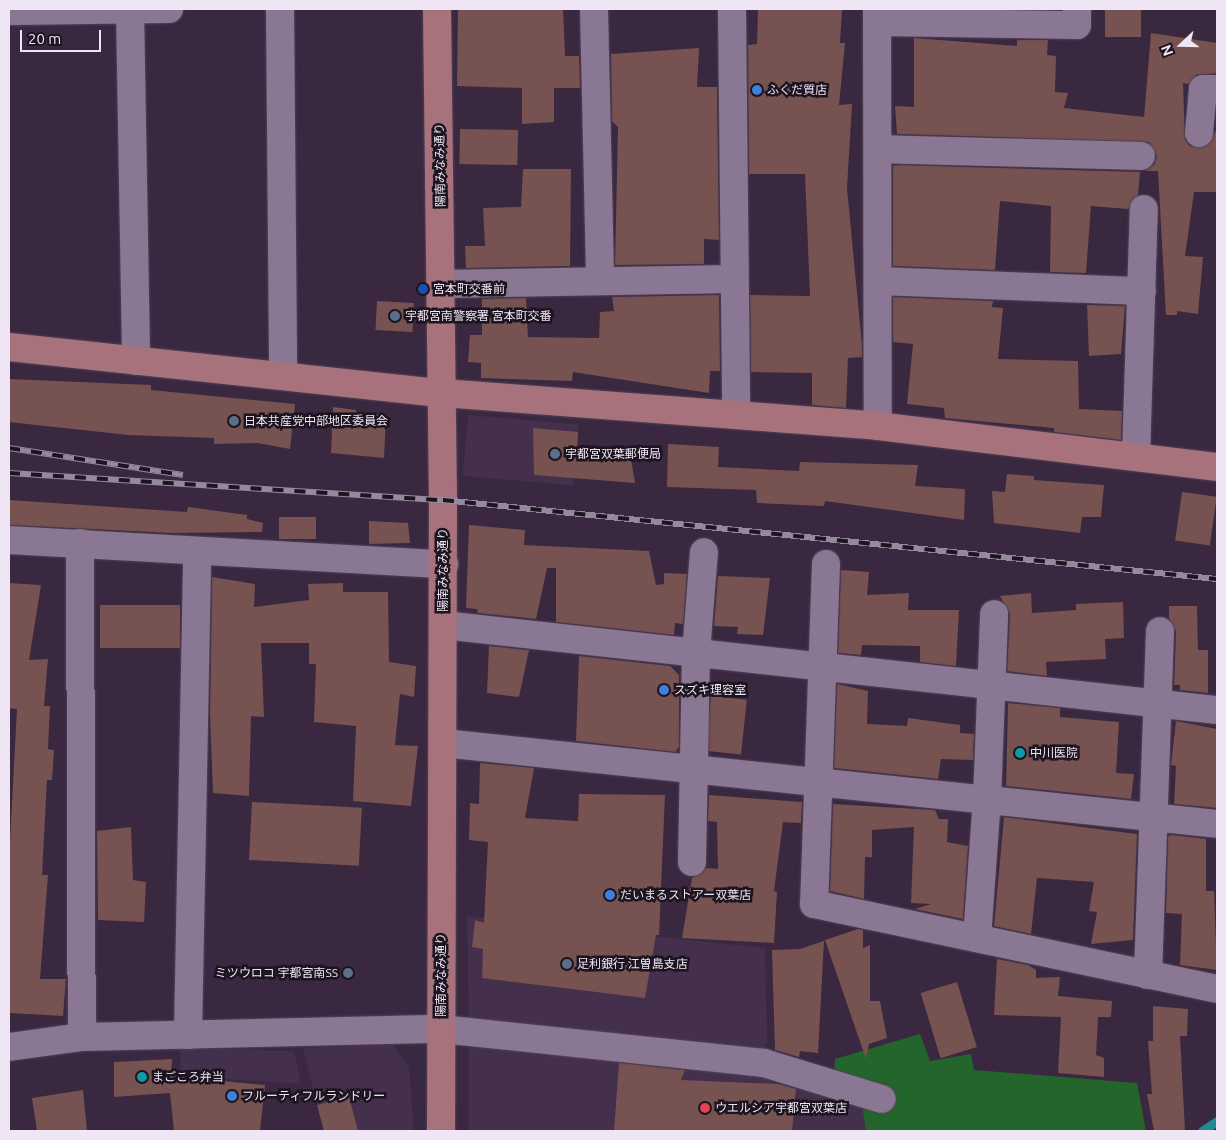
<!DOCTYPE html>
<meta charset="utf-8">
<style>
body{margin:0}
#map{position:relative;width:1226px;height:1140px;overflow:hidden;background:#392840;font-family:Ubuntu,"Noto Sans JP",sans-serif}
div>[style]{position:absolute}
.built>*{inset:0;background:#44304d;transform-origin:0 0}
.forest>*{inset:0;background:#23652a}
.stream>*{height:9px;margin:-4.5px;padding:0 4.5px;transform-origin:4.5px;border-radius:4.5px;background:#228b91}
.building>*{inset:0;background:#765250;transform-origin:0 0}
.roads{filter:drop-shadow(0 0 1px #524358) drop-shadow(0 0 1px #524358)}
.street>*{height:28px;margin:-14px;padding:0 14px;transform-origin:14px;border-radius:14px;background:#8a7793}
.secondary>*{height:28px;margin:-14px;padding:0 14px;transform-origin:14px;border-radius:14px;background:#a8727d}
.rail>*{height:5.5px;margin-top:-2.75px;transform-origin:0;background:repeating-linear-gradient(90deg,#1c141f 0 11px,#97899d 0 22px);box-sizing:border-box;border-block:1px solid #97899d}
.dots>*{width:14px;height:14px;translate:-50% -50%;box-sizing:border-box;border:2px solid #1c141f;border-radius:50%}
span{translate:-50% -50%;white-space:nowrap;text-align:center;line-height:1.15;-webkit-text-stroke:5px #1c141f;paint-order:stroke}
.poi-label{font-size:12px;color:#f0e5f5}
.left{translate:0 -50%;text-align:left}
.right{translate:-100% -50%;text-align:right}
.street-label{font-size:12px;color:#f0e5f5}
.frame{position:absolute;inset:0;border:10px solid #f0e5f5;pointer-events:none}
.north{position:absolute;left:1156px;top:20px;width:50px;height:50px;-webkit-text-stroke:4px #1c141f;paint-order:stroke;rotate:249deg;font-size:14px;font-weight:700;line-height:20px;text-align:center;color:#f0e5f5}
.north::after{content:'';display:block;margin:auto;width:18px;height:22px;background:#f0e5f5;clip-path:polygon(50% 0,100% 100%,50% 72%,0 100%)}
.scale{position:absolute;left:20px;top:30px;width:81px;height:22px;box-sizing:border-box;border:2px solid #f0e5f5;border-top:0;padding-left:6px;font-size:15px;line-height:18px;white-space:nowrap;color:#f0e5f5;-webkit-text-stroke:4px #1c141f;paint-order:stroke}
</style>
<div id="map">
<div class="built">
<i style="left:468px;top:415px;width:111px;height:61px;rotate:5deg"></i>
<i style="clip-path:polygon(467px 916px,765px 948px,767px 1043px,760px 1055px,469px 1022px)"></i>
<i style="clip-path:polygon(469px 1043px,762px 1072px,862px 1105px,866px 1131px,469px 1131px)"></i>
<i style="clip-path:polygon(393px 1045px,409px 1067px,414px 1131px,324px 1131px,303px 1048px)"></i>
<i style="clip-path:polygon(180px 1048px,294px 1051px,301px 1084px,181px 1076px)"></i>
</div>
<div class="forest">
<i style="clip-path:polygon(920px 1034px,930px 1061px,971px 1054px,974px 1070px,1137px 1083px,1146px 1131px,866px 1131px,862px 1105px,833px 1096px,835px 1059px)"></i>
</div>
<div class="stream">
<i style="left:1202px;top:1131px;width:18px;rotate:-34deg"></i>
</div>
<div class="building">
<i style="clip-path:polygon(458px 9px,563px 9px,565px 56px,579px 56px,580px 88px,554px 88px,554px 122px,522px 124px,522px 88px,457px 86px)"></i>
<i style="clip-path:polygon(758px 9px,842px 9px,840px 43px,845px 43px,839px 105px,852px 104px,847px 188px,862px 345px,862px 357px,848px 358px,846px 408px,812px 405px,812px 373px,751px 372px,750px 295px,810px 296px,805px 174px,749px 174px,748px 45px,757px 44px)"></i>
<i style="left:1105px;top:9px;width:36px;height:28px"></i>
<i style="clip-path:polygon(1151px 33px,1217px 43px,1217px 73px,1196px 75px,1189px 84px,1183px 83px,1185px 140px,1190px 146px,1205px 147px,1217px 129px,1217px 192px,1194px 192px,1185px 256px,1203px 257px,1198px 314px,1177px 311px,1177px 315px,1166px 315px,1158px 171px,1145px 171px,1154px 165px,1157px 157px,1149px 142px,897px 134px,895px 106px,914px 107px,914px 38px,1017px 46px,1017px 40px,1048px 40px,1047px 55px,1056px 56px,1055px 92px,1068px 93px,1064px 108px,1144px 117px)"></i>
<i style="clip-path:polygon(699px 48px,697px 87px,717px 87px,719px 240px,704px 239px,704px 264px,615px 265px,618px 127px,612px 121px,611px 54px)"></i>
<i style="left:460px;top:129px;width:58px;height:35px;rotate:1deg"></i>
<i style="clip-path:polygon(893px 166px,900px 165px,1140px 172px,1138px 195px,1128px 209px,1091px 206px,1086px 273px,1050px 272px,1051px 206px,1000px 201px,995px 270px,893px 266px)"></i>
<i style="clip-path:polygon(523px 169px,571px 169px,570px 266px,466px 268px,465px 246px,485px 246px,483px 208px,521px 207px)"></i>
<i style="clip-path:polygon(719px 295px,720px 371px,710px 371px,709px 393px,573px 372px,572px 381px,481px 378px,481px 363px,468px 362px,470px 335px,482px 335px,482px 299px,526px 298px,528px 337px,599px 338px,600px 312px,614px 311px,612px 297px)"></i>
<i style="clip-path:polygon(893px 297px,993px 301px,992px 307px,1003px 308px,998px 359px,1078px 361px,1079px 409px,1122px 411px,1121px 440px,1054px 432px,1054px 428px,945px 418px,944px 408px,907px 404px,913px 344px,893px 342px)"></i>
<i style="left:377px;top:301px;width:37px;height:29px;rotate:3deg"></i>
<i style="clip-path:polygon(1087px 305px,1125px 306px,1121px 354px,1089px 356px)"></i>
<i style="clip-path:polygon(9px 379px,151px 385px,151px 390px,295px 404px,290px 449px,258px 443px,214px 444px,214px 438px,128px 435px,9px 422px)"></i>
<i style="clip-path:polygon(333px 407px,356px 410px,356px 414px,386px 415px,384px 458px,331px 453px)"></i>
<i style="clip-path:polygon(533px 428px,578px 432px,577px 452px,631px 459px,635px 483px,534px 475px)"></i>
<i style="clip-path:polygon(668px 444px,719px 447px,718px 467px,799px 471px,800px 462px,918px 465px,915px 486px,965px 489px,964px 520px,825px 501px,824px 506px,757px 503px,756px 490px,667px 487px)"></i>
<i style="clip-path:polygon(1007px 474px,1034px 476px,1034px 480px,1104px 485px,1101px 517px,1082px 517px,1080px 533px,994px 523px,992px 491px,1005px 492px)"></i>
<i style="left:1182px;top:492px;width:35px;height:49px;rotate:8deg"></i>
<i style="clip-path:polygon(9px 500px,187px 512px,188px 507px,247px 515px,247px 519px,263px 523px,262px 532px,173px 533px,9px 525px)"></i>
<i style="left:279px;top:517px;width:37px;height:22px"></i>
<i style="clip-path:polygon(369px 521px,408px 523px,410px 543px,369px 544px)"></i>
<i style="clip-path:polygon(469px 525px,525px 530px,524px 545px,649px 551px,656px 585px,664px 584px,664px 573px,687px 574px,683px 624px,675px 623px,674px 635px,556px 622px,556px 568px,547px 568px,536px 619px,478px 613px,477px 609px,466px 608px)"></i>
<i style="clip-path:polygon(841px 570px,869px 572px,867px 595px,909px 593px,908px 610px,959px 610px,956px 666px,920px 662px,920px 646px,862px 645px,861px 655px,838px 653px)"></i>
<i style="clip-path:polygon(718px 576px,770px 578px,763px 635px,737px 634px,738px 627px,714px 626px)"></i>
<i style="clip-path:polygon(212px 577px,255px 584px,254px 607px,309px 600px,308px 584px,343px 583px,343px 592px,388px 592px,389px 662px,416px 666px,414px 697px,400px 694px,395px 745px,418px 746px,411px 806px,353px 801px,356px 726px,314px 722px,316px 664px,309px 664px,309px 643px,261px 643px,264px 717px,251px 716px,249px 796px,213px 793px,210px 714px)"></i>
<i style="clip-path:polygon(9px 583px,41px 585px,29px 660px,48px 659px,44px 706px,50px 706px,48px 749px,54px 750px,52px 780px,47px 780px,42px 875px,48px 875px,40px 979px,66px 979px,63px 1016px,9px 1013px,9px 859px,17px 709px,9px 708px)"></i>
<i style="clip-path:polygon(1031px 593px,1032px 613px,1076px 610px,1076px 604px,1123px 602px,1124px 638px,1105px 639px,1106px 659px,1046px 662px,1047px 676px,1007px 671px,1010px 615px,1000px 596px)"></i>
<i style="left:180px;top:605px;width:43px;height:80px;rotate:90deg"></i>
<i style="clip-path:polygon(1169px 606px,1197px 606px,1198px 650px,1208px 650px,1208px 693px,1180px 690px,1180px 685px,1174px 685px,1176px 632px,1169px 618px)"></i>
<i style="clip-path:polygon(489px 646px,529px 650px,519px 697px,487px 693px)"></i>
<i style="clip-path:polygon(579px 656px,670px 666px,679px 675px,679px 747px,675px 752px,576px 741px)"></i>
<i style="clip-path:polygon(837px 684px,868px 691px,867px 724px,907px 726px,908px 718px,960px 725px,960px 733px,974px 734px,973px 760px,941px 759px,938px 779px,834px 768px)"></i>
<i style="left:711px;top:696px;width:36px;height:55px;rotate:6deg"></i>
<i style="clip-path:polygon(1008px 703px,1060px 708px,1060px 717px,1119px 722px,1116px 773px,1134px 774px,1131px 799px,1006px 786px)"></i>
<i style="clip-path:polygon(1176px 721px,1217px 729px,1217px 808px,1174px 804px,1176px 766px,1171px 765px)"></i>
<i style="clip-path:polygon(480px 763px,534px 768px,525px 818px,578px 821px,579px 794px,665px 795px,659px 935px,656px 935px,645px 998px,482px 978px,483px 949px,472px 947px,475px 920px,484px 923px,488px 842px,469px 840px,470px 803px,479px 804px)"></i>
<i style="clip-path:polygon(709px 795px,802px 802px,801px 823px,783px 822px,774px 891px,777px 892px,774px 943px,682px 938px,692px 878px,706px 868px,718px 869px,717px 822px,708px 821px)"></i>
<i style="left:252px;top:802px;width:110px;height:58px;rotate:3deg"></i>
<i style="clip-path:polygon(833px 804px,935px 810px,939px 819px,948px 819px,947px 842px,968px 846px,963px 919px,915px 909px,931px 904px,911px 903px,914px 827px,872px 830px,872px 857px,865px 857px,864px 899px,830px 891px)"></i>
<i style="clip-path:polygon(1004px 817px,1137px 834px,1133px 940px,1091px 944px,1097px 912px,1089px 911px,1094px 882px,1037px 878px,1031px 934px,994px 926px)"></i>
<i style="clip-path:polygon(131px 827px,133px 880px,146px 882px,144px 922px,98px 920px,97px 831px)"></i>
<i style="clip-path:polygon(1172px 835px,1206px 839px,1206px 891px,1214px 891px,1217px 970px,1180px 965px,1182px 914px,1166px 913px,1168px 836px)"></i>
<i style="clip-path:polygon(858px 929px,863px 930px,863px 948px,870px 945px,870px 1001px,880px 1001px,887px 1038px,869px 1044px,866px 1059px,825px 940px)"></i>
<i style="clip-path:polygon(824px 941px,818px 1053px,800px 1051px,799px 1057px,775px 1050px,772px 950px,800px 949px)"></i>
<i style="clip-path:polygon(997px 959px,1028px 965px,1036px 970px,1036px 978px,1060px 977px,1058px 996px,1112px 1001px,1111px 1017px,1098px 1017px,1096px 1055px,1104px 1058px,1104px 1077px,1058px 1073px,1061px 1017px,994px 1015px)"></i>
<i style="left:957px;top:982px;width:68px;height:38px;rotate:73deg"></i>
<i style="clip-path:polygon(1153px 1006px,1188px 1009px,1187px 1036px,1180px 1036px,1185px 1131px,1154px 1131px,1147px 1094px,1152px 1094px,1148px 1041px,1153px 1041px)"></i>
<i style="clip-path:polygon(172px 1059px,171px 1076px,265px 1085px,260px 1131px,174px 1131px,170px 1093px,114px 1097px,114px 1062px)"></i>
<i style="clip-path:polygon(619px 1063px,685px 1070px,681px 1080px,778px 1084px,796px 1089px,792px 1131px,614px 1131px)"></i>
<i style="clip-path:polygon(83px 1090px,87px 1131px,37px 1131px,32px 1098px)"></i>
<i style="clip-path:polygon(349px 1097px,358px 1131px,324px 1131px,317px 1105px)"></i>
</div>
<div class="roads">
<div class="street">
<i style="left:130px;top:9px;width:352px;rotate:89deg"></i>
<i style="left:280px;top:9px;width:367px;rotate:89.5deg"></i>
<i style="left:594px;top:9px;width:272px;rotate:88.7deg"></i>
<i style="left:732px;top:9px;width:406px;rotate:89.4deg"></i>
<i style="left:877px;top:9px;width:417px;rotate:89.9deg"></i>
<i style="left:9px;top:11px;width:160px;rotate:-0.7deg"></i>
<i style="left:878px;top:22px;width:199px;rotate:0.9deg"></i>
<i style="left:1077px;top:25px;width:16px;rotate:-90deg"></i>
<i style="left:1199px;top:133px;width:44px;rotate:-84.8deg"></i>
<i style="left:1203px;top:89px;width:14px"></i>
<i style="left:878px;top:149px;width:263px;rotate:1.5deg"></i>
<i style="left:878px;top:281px;width:264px;rotate:2.2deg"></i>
<i style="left:441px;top:284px;width:293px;rotate:-1deg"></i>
<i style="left:1136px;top:457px;width:248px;rotate:-88.2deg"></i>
<i style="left:9px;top:540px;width:436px;rotate:3.2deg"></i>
<i style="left:80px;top:543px;width:494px;rotate:89.8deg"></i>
<i style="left:826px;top:564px;width:340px;rotate:92deg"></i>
<i style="left:814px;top:904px;width:412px;rotate:11.9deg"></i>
<i style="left:443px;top:625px;width:779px;rotate:6.27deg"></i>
<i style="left:443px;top:743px;width:778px;rotate:5.97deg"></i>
<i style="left:692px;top:862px;width:209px;rotate:-88.9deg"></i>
<i style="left:696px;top:653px;width:101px;rotate:-85.5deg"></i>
<i style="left:977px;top:938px;width:138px;rotate:-85.9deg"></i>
<i style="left:987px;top:800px;width:186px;rotate:-87.8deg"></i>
<i style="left:1148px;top:975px;width:344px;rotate:-88deg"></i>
<i style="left:188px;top:1035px;width:484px;rotate:-88.9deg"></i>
<i style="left:9px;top:1047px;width:74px;rotate:-7.8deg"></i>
<i style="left:82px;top:1037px;width:359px;rotate:-1.3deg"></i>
<i style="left:441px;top:1029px;width:325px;rotate:6deg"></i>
<i style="left:764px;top:1063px;width:123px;rotate:17deg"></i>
</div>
<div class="secondary">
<i style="left:437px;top:9px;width:491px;rotate:89.3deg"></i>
<i style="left:443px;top:500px;width:631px;rotate:90.18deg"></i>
<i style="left:9px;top:347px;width:436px;rotate:6.1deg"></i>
<i style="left:443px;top:393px;width:436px;rotate:4.3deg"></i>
<i style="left:878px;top:426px;width:341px;rotate:6.9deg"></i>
</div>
</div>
<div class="rail">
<i style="left:9px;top:448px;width:176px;rotate:8.8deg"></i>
<i style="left:9px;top:473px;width:435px;rotate:3.6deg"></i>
<i style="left:443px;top:500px;width:778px;rotate:5.83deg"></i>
</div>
<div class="dots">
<i style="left:757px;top:90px;background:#3f7fe0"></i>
<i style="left:423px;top:289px;background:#1a4fb4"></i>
<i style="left:395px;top:316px;background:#5c6f8a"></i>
<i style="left:234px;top:421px;background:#5c6f8a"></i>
<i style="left:555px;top:454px;background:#5c6f8a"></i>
<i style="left:664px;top:690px;background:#3f7fe0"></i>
<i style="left:1020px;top:753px;background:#0f9aa8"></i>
<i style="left:610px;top:895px;background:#3f7fe0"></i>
<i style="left:567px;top:964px;background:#5c6f8a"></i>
<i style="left:348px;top:973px;background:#5c6f8a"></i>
<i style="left:142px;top:1077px;background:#0f9aa8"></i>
<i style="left:232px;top:1096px;background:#3f7fe0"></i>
<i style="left:705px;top:1108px;background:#e0444e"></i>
</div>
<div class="poi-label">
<span class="left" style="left:767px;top:90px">ふくだ質店</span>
<span class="left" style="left:433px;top:289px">宮本町交番前</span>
<span class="left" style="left:405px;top:316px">宇都宮南警察署 宮本町交番</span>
<span class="left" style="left:244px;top:421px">日本共産党中部地区委員会</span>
<span class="left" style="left:565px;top:454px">宇都宮双葉郵便局</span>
<span class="left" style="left:674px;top:690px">スズキ理容室</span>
<span class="left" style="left:1030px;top:753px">中川医院</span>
<span class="left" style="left:620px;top:895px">だいまるストアー双葉店</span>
<span class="left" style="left:577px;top:964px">足利銀行 江曽島支店</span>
<span class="right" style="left:338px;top:973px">ミツウロコ 宇都宮南SS</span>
<span class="left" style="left:152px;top:1077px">まごころ弁当</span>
<span class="left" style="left:242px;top:1096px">フルーティフルランドリー</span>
<span class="left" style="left:715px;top:1108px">ウエルシア宇都宮双葉店</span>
</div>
<div class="street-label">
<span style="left:440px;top:165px;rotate:-91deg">陽南みなみ通り</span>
<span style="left:443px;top:570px;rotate:-90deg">陽南みなみ通り</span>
<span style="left:441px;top:975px;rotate:-90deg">陽南みなみ通り</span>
</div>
<div class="frame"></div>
<div class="north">N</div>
<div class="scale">20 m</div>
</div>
